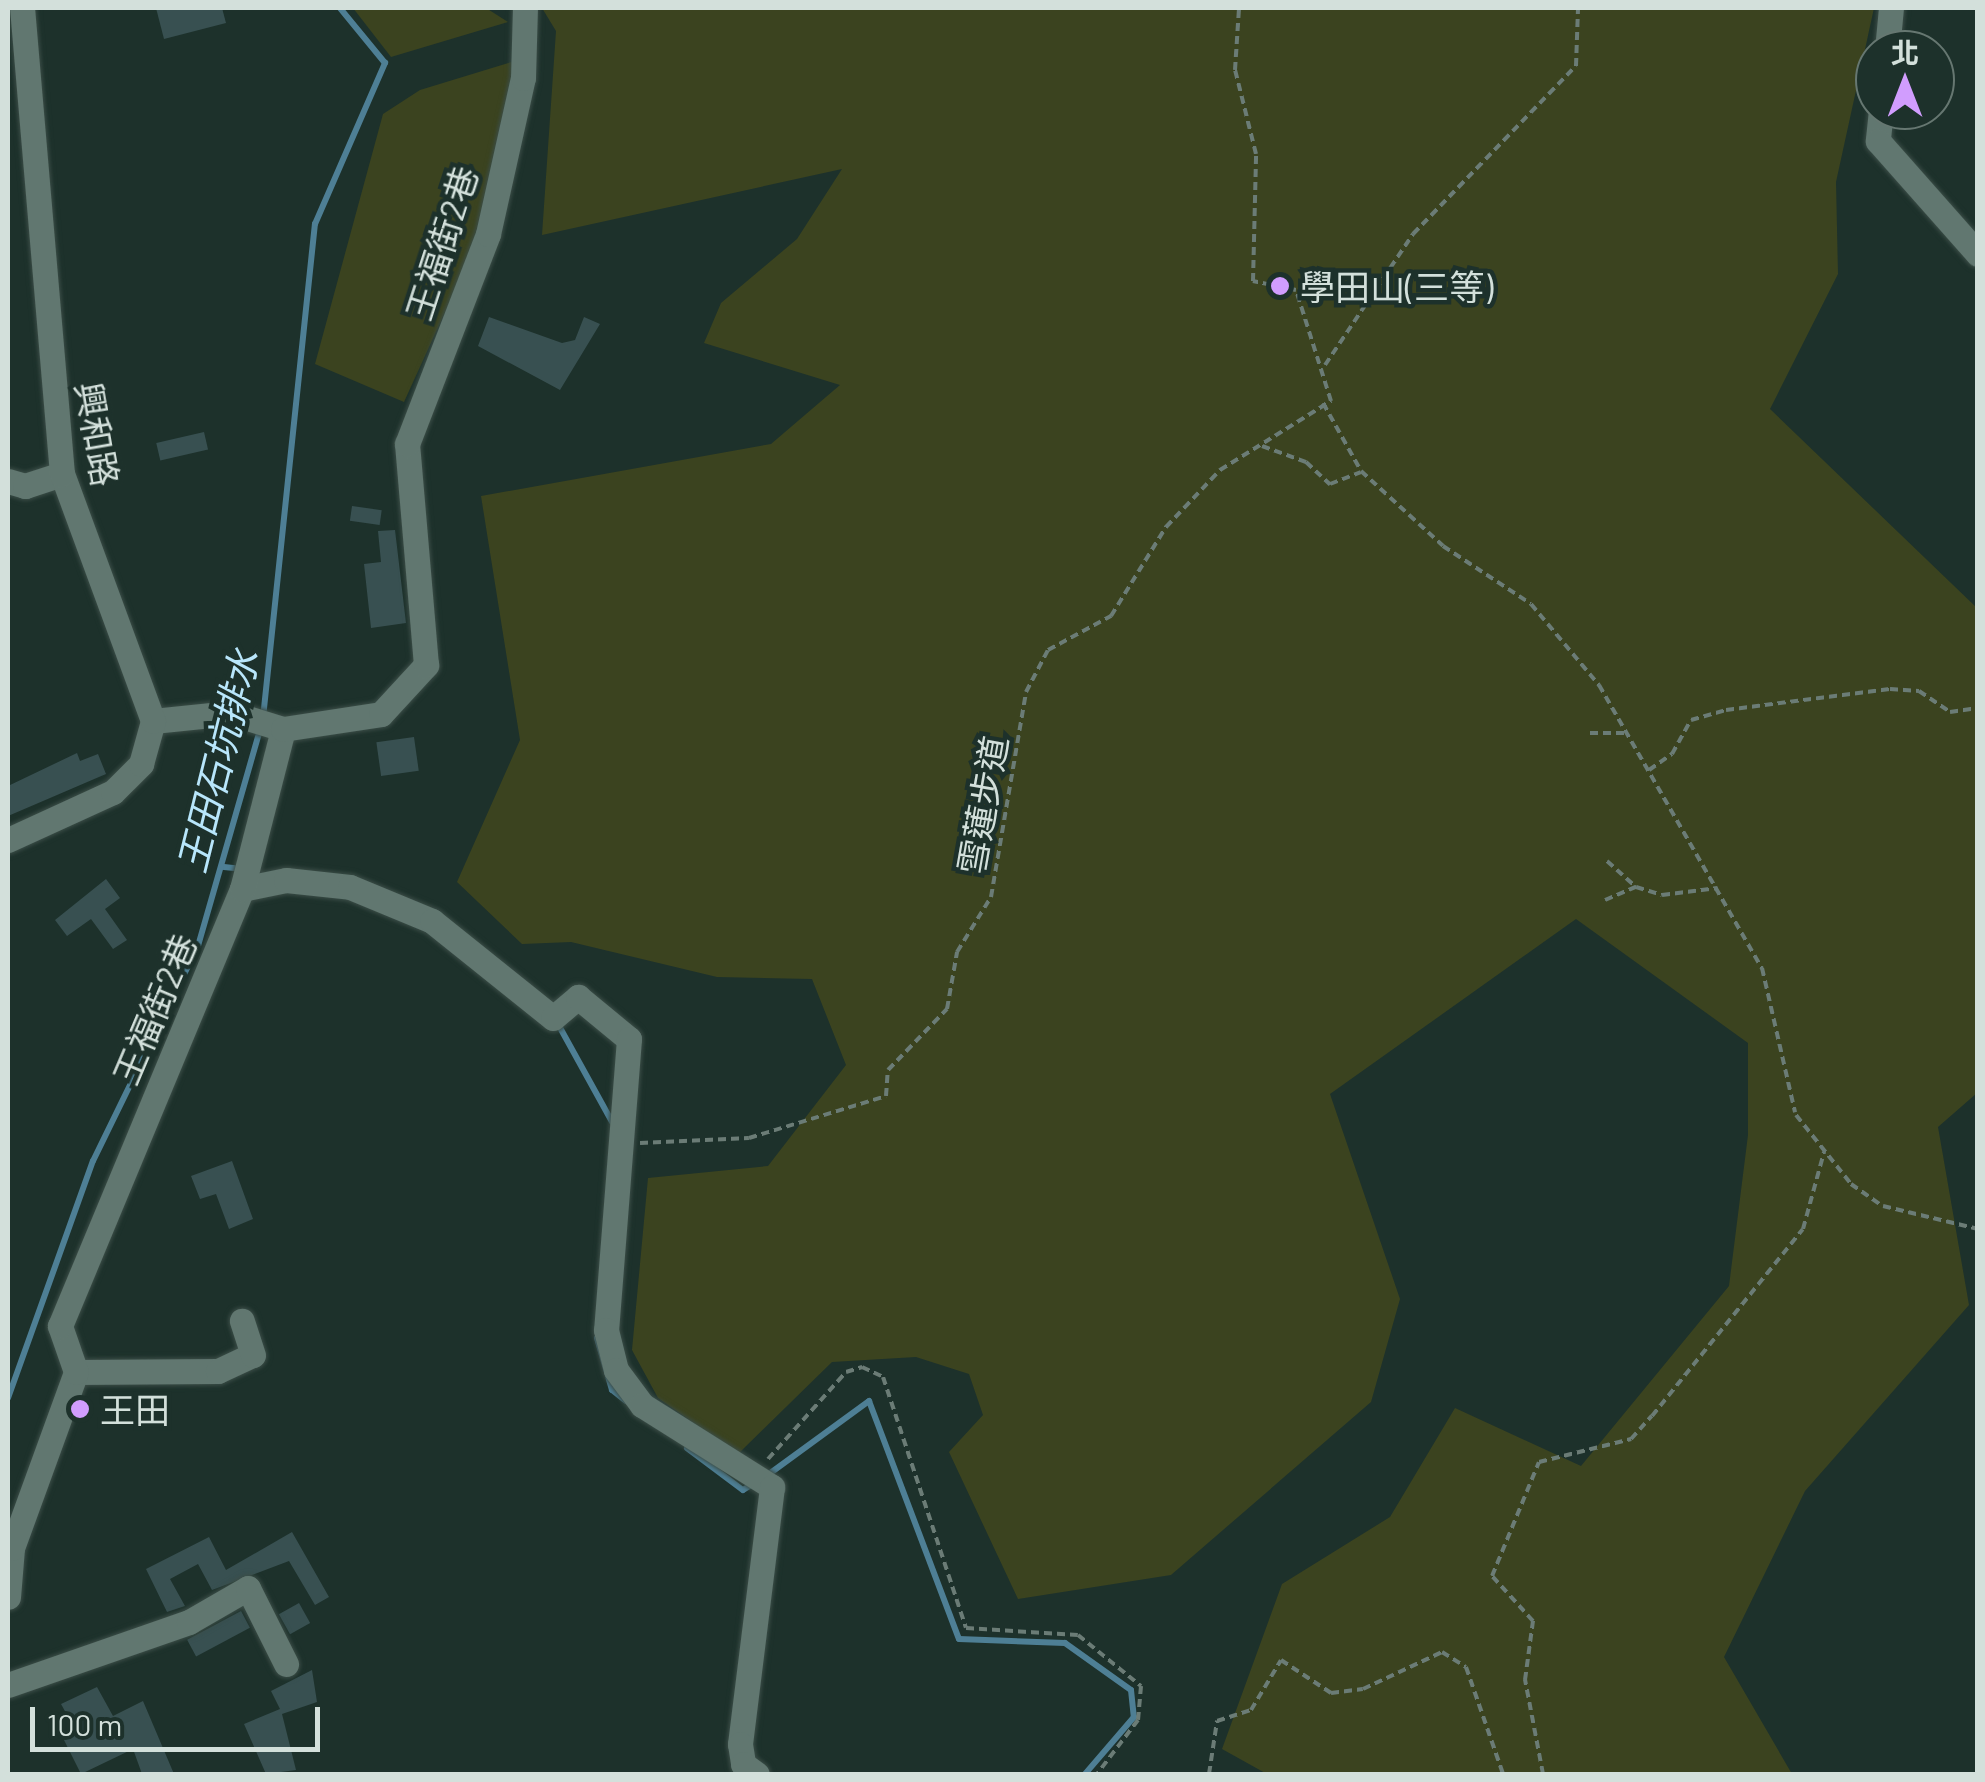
<!DOCTYPE html>
<meta charset="utf-8">
<style>
body{margin:0}
#map{position:relative;width:1985px;height:1782px;overflow:hidden;background:#1d312b;font-family:Barlow,"Noto Sans TC",sans-serif}
div>[style]{position:absolute}
.green>*{inset:0;background:#3b431f}
.stream>*{height:6px;margin:-3px;padding:0 3px;transform-origin:3px;border-radius:3px;background:#4e7f95}
.building>*{inset:0;background:#385051;transform-origin:0 0}
.path>*{height:4px;margin-top:-2px;transform-origin:0;background:repeating-linear-gradient(90deg,#6b7c76 0 8px,transparent 0 13px)}
.roads{filter:drop-shadow(0 0 2px #3b4d47) drop-shadow(0 0 2px #3b4d47)}
.minor>*{height:25px;margin:-12.5px;padding:0 12.5px;transform-origin:12.5px;border-radius:12.5px;background:#617770}
.dots>*{width:28px;height:28px;translate:-50% -50%;box-sizing:border-box;border:5px solid #1d312b;border-radius:50%}
span{translate:-50% -50%;white-space:nowrap;text-align:center;line-height:1.15;-webkit-text-stroke:9px #1d312b;paint-order:stroke}
.street-label{font-size:35px;color:#d3e0db}
.poi-label{font-size:35px;color:#d3e0db}
.left{translate:0 -50%;text-align:left}
.water-label{font-size:38px;color:#b8e6fb;font-style:italic}
.frame{position:absolute;inset:0;border:10px solid #d3e0db;pointer-events:none}
.north{position:absolute;left:1855px;top:30px;width:100px;height:100px;box-sizing:border-box;background:#1d312b;border:2px solid #667771;border-radius:50%;rotate:0deg;font-size:28px;font-weight:700;line-height:40px;text-align:center;color:#d3e0db}
.north::after{content:'';display:block;margin:auto;width:35px;height:45px;background:#d19dfe;clip-path:polygon(50% 0,100% 100%,50% 72%,0 100%)}
.scale{position:absolute;left:30px;top:1707px;width:290px;height:45px;box-sizing:border-box;border:5px solid #d3e0db;border-top:0;padding-left:12px;font-size:30px;line-height:35px;white-space:nowrap;color:#d3e0db;-webkit-text-stroke:8px #1d312b;paint-order:stroke}
</style>
<div id="map">
<div class="green">
<i style="clip-path:polygon(353px 8px,486px 8px,508px 22px,391px 57px)"></i>
<i style="clip-path:polygon(542px 8px,1874px 8px,1836px 182px,1838px 274px,1770px 409px,1977px 608px,1977px 1093px,1938px 1127px,1969px 1305px,1805px 1491px,1724px 1657px,1792px 1774px,1267px 1774px,1222px 1749px,1282px 1584px,1390px 1517px,1455px 1408px,1581px 1466px,1729px 1286px,1748px 1135px,1748px 1043px,1576px 919px,1330px 1094px,1400px 1299px,1371px 1402px,1171px 1575px,1018px 1599px,949px 1452px,983px 1415px,969px 1374px,916px 1357px,832px 1362px,738px 1454px,658px 1398px,632px 1350px,648px 1178px,768px 1166px,846px 1065px,812px 979px,717px 977px,571px 942px,522px 944px,457px 882px,520px 740px,481px 496px,771px 444px,840px 385px,704px 343px,721px 303px,797px 239px,842px 169px,542px 235px,556px 31px)"></i>
<i style="clip-path:polygon(518px 60px,508px 174px,404px 402px,315px 364px,383px 114px,420px 90px)"></i>
</div>
<div class="stream">
<i style="left:263px;top:718px;width:497px;rotate:-84deg"></i>
<i style="left:315px;top:224px;width:176px;rotate:-66.5deg"></i>
<i style="left:385px;top:63px;width:71px;rotate:-129.3deg"></i>
<i style="left:224px;top:867px;width:18px;rotate:6deg"></i>
<i style="left:558px;top:1024px;width:112px;rotate:61.1deg"></i>
<i style="left:597px;top:1338px;width:54px;rotate:73.9deg"></i>
<i style="left:612px;top:1390px;width:18px;rotate:38deg"></i>
<i style="left:8px;top:1398px;width:252px;rotate:-70.3deg"></i>
<i style="left:93px;top:1161px;width:239px;rotate:-64deg"></i>
<i style="left:198px;top:946px;width:225px;rotate:-74deg"></i>
<i style="left:687px;top:1448px;width:70px;rotate:36.9deg"></i>
<i style="left:743px;top:1490px;width:13px;rotate:-32deg"></i>
<i style="left:769px;top:1474px;width:124px;rotate:-36.1deg"></i>
<i style="left:869px;top:1401px;width:254px;rotate:69.3deg"></i>
<i style="left:959px;top:1639px;width:106px;rotate:2.2deg"></i>
<i style="left:1065px;top:1643px;width:81px;rotate:35.5deg"></i>
<i style="left:1131px;top:1690px;width:27px;rotate:84deg"></i>
<i style="left:1134px;top:1717px;width:75px;rotate:130.7deg"></i>
</div>
<div class="building">
<i style="clip-path:polygon(156px 8px,222px 8px,226px 23px,164px 39px)"></i>
<i style="clip-path:polygon(489px 317px,562px 343px,575px 340px,584px 317px,600px 324px,560px 390px,478px 346px)"></i>
<i style="left:204px;top:432px;width:18px;height:49px;rotate:77deg"></i>
<i style="left:352px;top:506px;width:30px;height:15px;rotate:8deg"></i>
<i style="clip-path:polygon(395px 530px,406px 623px,371px 628px,364px 564px,381px 562px,378px 531px)"></i>
<i style="left:414px;top:737px;width:34px;height:38px;rotate:82deg"></i>
<i style="clip-path:polygon(77px 753px,80px 761px,98px 754px,106px 774px,8px 816px,8px 786px)"></i>
<i style="clip-path:polygon(106px 879px,120px 898px,105px 909px,127px 940px,113px 949px,91px 919px,67px 936px,55px 920px)"></i>
<i style="clip-path:polygon(232px 1161px,253px 1219px,229px 1229px,216px 1194px,200px 1199px,191px 1176px)"></i>
<i style="clip-path:polygon(292px 1532px,329px 1597px,315px 1605px,289px 1561px,212px 1590px,198px 1564px,170px 1579px,185px 1606px,167px 1612px,146px 1569px,209px 1537px,226px 1570px)"></i>
<i style="left:299px;top:1603px;width:23px;height:23px;rotate:61deg"></i>
<i style="left:241px;top:1611px;width:19px;height:61px;rotate:62deg"></i>
<i style="clip-path:polygon(312px 1670px,317px 1702px,282px 1714px,296px 1770px,266px 1774px,244px 1724px,280px 1709px,271px 1691px)"></i>
<i style="clip-path:polygon(97px 1687px,113px 1716px,143px 1701px,174px 1774px,142px 1774px,133px 1749px,81px 1774px,64px 1740px,77px 1733px,61px 1704px)"></i>
</div>
<div class="path">
<i style="left:1325px;top:365px;width:158px;rotate:-56.1deg"></i>
<i style="left:1413px;top:234px;width:234px;rotate:-45.9deg"></i>
<i style="left:1576px;top:66px;width:58px;rotate:-88deg"></i>
<i style="left:1323px;top:403px;width:78px;rotate:60.8deg"></i>
<i style="left:1361px;top:471px;width:111px;rotate:42.4deg"></i>
<i style="left:1443px;top:546px;width:105px;rotate:33.4deg"></i>
<i style="left:1531px;top:604px;width:106px;rotate:50deg"></i>
<i style="left:1599px;top:685px;width:327px;rotate:60.1deg"></i>
<i style="left:1762px;top:968px;width:148px;rotate:77.1deg"></i>
<i style="left:1262px;top:446px;width:47px;rotate:20deg"></i>
<i style="left:1306px;top:462px;width:33px;rotate:43deg"></i>
<i style="left:1330px;top:484px;width:33px;rotate:-21deg"></i>
<i style="left:1590px;top:733px;width:39px"></i>
<i style="left:1649px;top:770px;width:28px;rotate:-35deg"></i>
<i style="left:1672px;top:754px;width:39px;rotate:-61deg"></i>
<i style="left:1691px;top:720px;width:36px;rotate:-16deg"></i>
<i style="left:1726px;top:710px;width:165px;rotate:-7.3deg"></i>
<i style="left:1890px;top:689px;width:29px;rotate:4deg"></i>
<i style="left:1919px;top:691px;width:37px;rotate:34deg"></i>
<i style="left:1950px;top:712px;width:28px;rotate:-8deg"></i>
<i style="left:1607px;top:861px;width:39px;rotate:42deg"></i>
<i style="left:1636px;top:887px;width:27px;rotate:17deg"></i>
<i style="left:1662px;top:895px;width:56px;rotate:-7.1deg"></i>
<i style="left:1605px;top:900px;width:34px;rotate:-23deg"></i>
<i style="left:1796px;top:1115px;width:88px;rotate:51.4deg"></i>
<i style="left:1851px;top:1184px;width:39px;rotate:35deg"></i>
<i style="left:1883px;top:1206px;width:98px;rotate:13.6deg"></i>
<i style="left:640px;top:1143px;width:109px;rotate:-2.6deg"></i>
<i style="left:749px;top:1138px;width:143px;rotate:-17deg"></i>
<i style="left:886px;top:1096px;width:26px;rotate:-86deg"></i>
<i style="left:888px;top:1070px;width:85px;rotate:-46deg"></i>
<i style="left:947px;top:1009px;width:58px;rotate:-80deg"></i>
<i style="left:957px;top:952px;width:65px;rotate:-58.3deg"></i>
<i style="left:991px;top:897px;width:208px;rotate:-80.3deg"></i>
<i style="left:1026px;top:692px;width:47px;rotate:-62.4deg"></i>
<i style="left:1048px;top:650px;width:72px;rotate:-28.4deg"></i>
<i style="left:1111px;top:616px;width:105px;rotate:-58.3deg"></i>
<i style="left:1166px;top:527px;width:79px;rotate:-46.5deg"></i>
<i style="left:1220px;top:470px;width:131px;rotate:-31.9deg"></i>
<i style="left:1331px;top:401px;width:116px;rotate:-107.5deg"></i>
<i style="left:1296px;top:290px;width:44px;rotate:-168.2deg"></i>
<i style="left:1253px;top:281px;width:127px;rotate:-88.6deg"></i>
<i style="left:1256px;top:154px;width:87px;rotate:-104deg"></i>
<i style="left:1235px;top:70px;width:62px;rotate:-86.3deg"></i>
<i style="left:768px;top:1459px;width:117px;rotate:-48.1deg"></i>
<i style="left:846px;top:1372px;width:17px;rotate:-17deg"></i>
<i style="left:862px;top:1367px;width:23px;rotate:25deg"></i>
<i style="left:883px;top:1377px;width:264px;rotate:71.7deg"></i>
<i style="left:966px;top:1628px;width:112px;rotate:3.6deg"></i>
<i style="left:1078px;top:1635px;width:81px;rotate:39deg"></i>
<i style="left:1141px;top:1686px;width:34px;rotate:95deg"></i>
<i style="left:1138px;top:1720px;width:68px;rotate:127.2deg"></i>
<i style="left:1209px;top:1774px;width:54px;rotate:-81.4deg"></i>
<i style="left:1217px;top:1721px;width:36px;rotate:-18deg"></i>
<i style="left:1251px;top:1710px;width:58px;rotate:-59deg"></i>
<i style="left:1281px;top:1660px;width:60px;rotate:33.4deg"></i>
<i style="left:1331px;top:1693px;width:32px;rotate:-7deg"></i>
<i style="left:1363px;top:1689px;width:87px;rotate:-25.1deg"></i>
<i style="left:1442px;top:1652px;width:28px;rotate:32deg"></i>
<i style="left:1466px;top:1667px;width:113px;rotate:70.9deg"></i>
<i style="left:1543px;top:1774px;width:96px;rotate:-100.8deg"></i>
<i style="left:1525px;top:1680px;width:60px;rotate:-82.3deg"></i>
<i style="left:1533px;top:1621px;width:61px;rotate:-132.3deg"></i>
<i style="left:1492px;top:1576px;width:123px;rotate:-67.6deg"></i>
<i style="left:1539px;top:1462px;width:95px;rotate:-14deg"></i>
<i style="left:1631px;top:1439px;width:31px;rotate:-48deg"></i>
<i style="left:1652px;top:1416px;width:240px;rotate:-51.1deg"></i>
<i style="left:1803px;top:1229px;width:80px;rotate:-74.7deg"></i>
</div>
<div class="roads">
<div class="minor">
<i style="left:1887px;top:50px;width:42px;rotate:-84.6deg"></i>
<i style="left:1881px;top:110px;width:31px;rotate:96deg"></i>
<i style="left:1878px;top:141px;width:151px;rotate:48.5deg"></i>
<i style="left:8px;top:481px;width:18px;rotate:16deg"></i>
<i style="left:25px;top:486px;width:39px;rotate:-18deg"></i>
<i style="left:153px;top:721px;width:78px;rotate:-5.9deg"></i>
<i style="left:231px;top:713px;width:54px;rotate:17.1deg"></i>
<i style="left:8px;top:840px;width:115px;rotate:-24.6deg"></i>
<i style="left:113px;top:792px;width:40px;rotate:-45deg"></i>
<i style="left:141px;top:764px;width:45px;rotate:-74.4deg"></i>
<i style="left:153px;top:721px;width:263px;rotate:-110.2deg"></i>
<i style="left:62px;top:474px;width:468px;rotate:-94.9deg"></i>
<i style="left:242px;top:889px;width:45px;rotate:-11.6deg"></i>
<i style="left:286px;top:880px;width:64px;rotate:6.2deg"></i>
<i style="left:350px;top:887px;width:89px;rotate:22.5deg"></i>
<i style="left:432px;top:921px;width:155px;rotate:38.7deg"></i>
<i style="left:553px;top:1018px;width:33px;rotate:-40deg"></i>
<i style="left:578px;top:997px;width:66px;rotate:39.5deg"></i>
<i style="left:629px;top:1039px;width:292px;rotate:94.5deg"></i>
<i style="left:606px;top:1330px;width:41px;rotate:76deg"></i>
<i style="left:616px;top:1370px;width:44px;rotate:53.4deg"></i>
<i style="left:642px;top:1405px;width:154px;rotate:32.2deg"></i>
<i style="left:772px;top:1487px;width:259px;rotate:97.1deg"></i>
<i style="left:740px;top:1744px;width:20px;rotate:81deg"></i>
<i style="left:743px;top:1764px;width:17px;rotate:36deg"></i>
<i style="left:76px;top:1372px;width:142px;rotate:-0.4deg"></i>
<i style="left:218px;top:1371px;width:38px;rotate:-25deg"></i>
<i style="left:253px;top:1355px;width:36px;rotate:-108deg"></i>
<i style="left:8px;top:1597px;width:49px;rotate:-85.3deg"></i>
<i style="left:12px;top:1548px;width:187px;rotate:-70deg"></i>
<i style="left:76px;top:1372px;width:49px;rotate:-109.2deg"></i>
<i style="left:60px;top:1326px;width:473px;rotate:-67.4deg"></i>
<i style="left:242px;top:889px;width:165px;rotate:-75.6deg"></i>
<i style="left:283px;top:729px;width:99px;rotate:-8.7deg"></i>
<i style="left:381px;top:714px;width:67px;rotate:-47.4deg"></i>
<i style="left:426px;top:665px;width:222px;rotate:-94.9deg"></i>
<i style="left:407px;top:444px;width:225px;rotate:-68.9deg"></i>
<i style="left:488px;top:234px;width:160px;rotate:-77.4deg"></i>
<i style="left:523px;top:78px;width:70px;rotate:-88.4deg"></i>
<i style="left:8px;top:1685px;width:192px;rotate:-19.2deg"></i>
<i style="left:189px;top:1622px;width:68px;rotate:-30deg"></i>
<i style="left:248px;top:1588px;width:85px;rotate:63.4deg"></i>
</div>
</div>
<div class="dots">
<i style="left:1280px;top:286px;background:#d19dfe"></i>
<i style="left:80px;top:1409px;background:#d19dfe"></i>
</div>
<div class="street-label">
<span style="left:441px;top:243px;rotate:-72deg">王福街2巷</span>
<span style="left:98px;top:434px;rotate:80deg">興和路</span>
<span style="left:982px;top:805px;rotate:-80deg">雪蓮步道</span>
<span style="left:154px;top:1009px;rotate:-67deg">王福街2巷</span>
</div>
<div class="poi-label">
<span class="left" style="left:1300px;top:286px">學田山(三等)</span>
<span class="left" style="left:100px;top:1409px">王田</span>
</div>
<div class="water-label">
<span style="left:218px;top:761px;rotate:-76deg">王田石坑排水</span>
</div>
<div class="frame"></div>
<div class="north">北</div>
<div class="scale">100 m</div>
</div>
